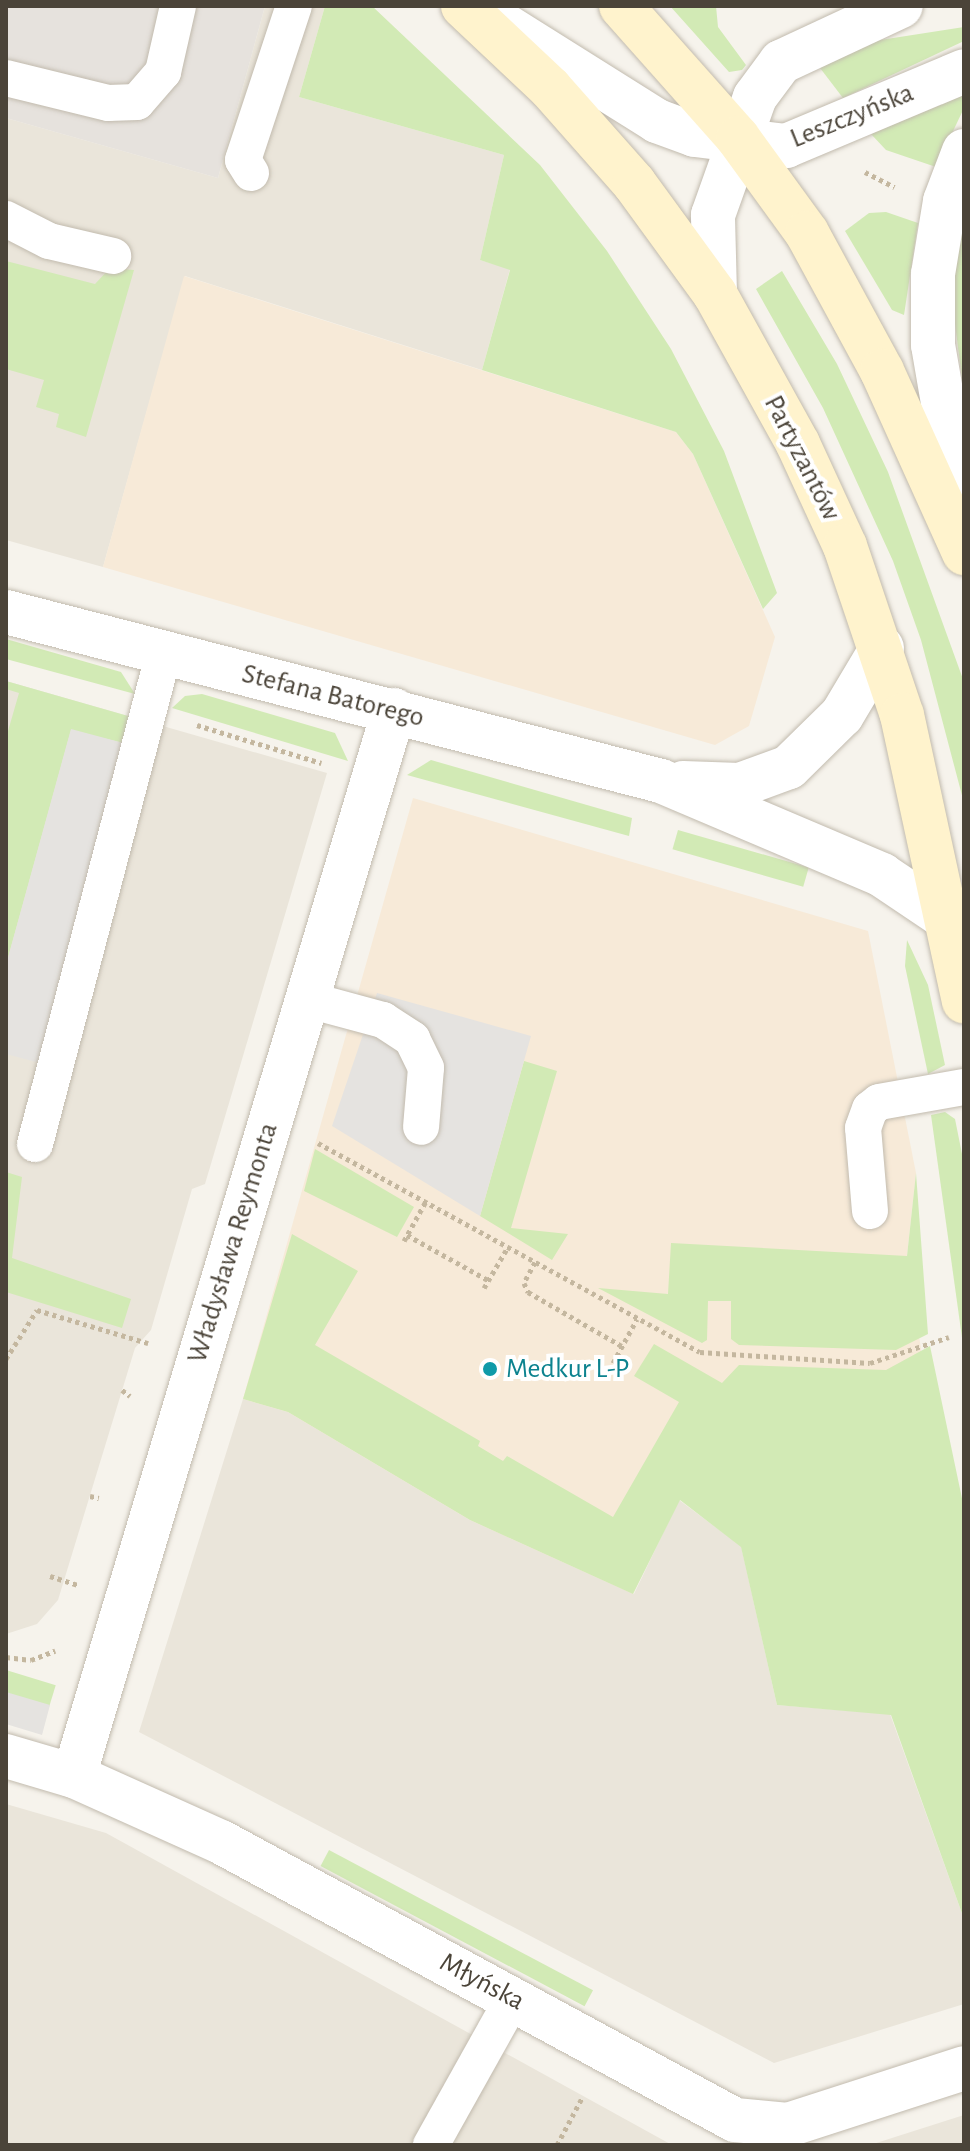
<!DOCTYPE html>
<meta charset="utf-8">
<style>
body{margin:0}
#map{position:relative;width:970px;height:2151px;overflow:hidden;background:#f6f3ec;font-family:"Alegreya Sans",sans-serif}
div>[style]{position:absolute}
.residential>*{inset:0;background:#eae5da}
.commercial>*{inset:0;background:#f7ead8}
.industrial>*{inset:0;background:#e6e2dd}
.green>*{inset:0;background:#d2eab5;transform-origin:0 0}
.parking>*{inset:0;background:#e5e3e0}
.path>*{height:5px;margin-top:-2.5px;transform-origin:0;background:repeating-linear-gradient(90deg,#c4b79f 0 4px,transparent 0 8px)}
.roads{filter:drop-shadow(0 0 2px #c2bbae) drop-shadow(0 0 2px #c2bbae)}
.service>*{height:36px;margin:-18px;padding:0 18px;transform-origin:18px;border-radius:18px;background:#fff}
.minor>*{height:44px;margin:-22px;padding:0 22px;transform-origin:22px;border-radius:22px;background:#fff}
.secondary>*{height:44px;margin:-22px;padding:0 22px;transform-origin:22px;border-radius:22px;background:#fff3cd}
.dots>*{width:22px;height:22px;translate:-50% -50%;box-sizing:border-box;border:4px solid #fff;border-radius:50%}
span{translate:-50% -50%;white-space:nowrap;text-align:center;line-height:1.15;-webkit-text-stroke:8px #fff;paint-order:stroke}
.street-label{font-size:28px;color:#4b4439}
.culture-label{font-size:28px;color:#0d838f}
.left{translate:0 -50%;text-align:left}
.frame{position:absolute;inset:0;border:8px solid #4b4439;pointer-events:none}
</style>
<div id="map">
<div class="residential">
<i style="clip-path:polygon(265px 6px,325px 6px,299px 97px,504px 155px,480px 260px,510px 269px,482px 370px,185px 276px,103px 567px,6px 540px,6px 118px,218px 178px)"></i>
<i style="clip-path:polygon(6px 681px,327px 773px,205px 1184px,192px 1189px,151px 1330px,135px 1348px,58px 1600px,37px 1624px,6px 1634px)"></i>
<i style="clip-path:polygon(243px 1399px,288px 1412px,470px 1520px,634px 1594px,679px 1500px,741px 1546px,777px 1705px,890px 1714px,964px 1919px,964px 2004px,774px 2063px,139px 1732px)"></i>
<i style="clip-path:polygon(6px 1804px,106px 1833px,672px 2145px,6px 2145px)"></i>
<i style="clip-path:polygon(964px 2115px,964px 2145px,870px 2145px)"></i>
</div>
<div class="commercial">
<i style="clip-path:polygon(184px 276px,676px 432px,693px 454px,775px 637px,749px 726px,715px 745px,103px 567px)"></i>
<i style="clip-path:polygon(413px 798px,868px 931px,916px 1173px,907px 1256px,933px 1429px,679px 1499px,633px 1594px,470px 1520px,288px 1412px,243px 1399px)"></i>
</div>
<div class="industrial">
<i style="clip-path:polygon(6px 6px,265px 6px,218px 178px,6px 118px)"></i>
</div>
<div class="green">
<i style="clip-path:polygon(325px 6px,372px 6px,540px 165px,607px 251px,671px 349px,724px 451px,777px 593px,763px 609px,693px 454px,676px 432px,482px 370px,510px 270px,480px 260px,504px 155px,299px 97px)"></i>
<i style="clip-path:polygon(670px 6px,716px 6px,718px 27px,746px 65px,742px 70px,729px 72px)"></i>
<i style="clip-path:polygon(964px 27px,964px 41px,843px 98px,817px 64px,861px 43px)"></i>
<i style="clip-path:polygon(964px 95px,964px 108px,936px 167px,886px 150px,871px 134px)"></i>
<i style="clip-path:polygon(886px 212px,918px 223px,904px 315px,892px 310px,845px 231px,869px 213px)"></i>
<i style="clip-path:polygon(959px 235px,964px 236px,964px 394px,951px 293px)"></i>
<i style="clip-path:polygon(6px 261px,95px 284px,110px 268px,134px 270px,86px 437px,56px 427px,59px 414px,36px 407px,44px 380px,6px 369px)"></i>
<i style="clip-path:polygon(782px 271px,837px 364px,888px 472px,964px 682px,964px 803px,921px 640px,893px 561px,823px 408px,756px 289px)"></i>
<i style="clip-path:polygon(6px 639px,121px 672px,135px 694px,6px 659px)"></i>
<i style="clip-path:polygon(6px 681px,135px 718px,127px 744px,71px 730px,6px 965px,6px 738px,19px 693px,6px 689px)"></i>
<i style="clip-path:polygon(202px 694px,335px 733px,348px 761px,172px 708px,185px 696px)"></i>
<i style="clip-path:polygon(431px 760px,632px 818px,629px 836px,407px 775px)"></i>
<i style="left:678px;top:830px;width:136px;height:20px;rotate:16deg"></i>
<i style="clip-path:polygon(907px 940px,928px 985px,945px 1065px,928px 1074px,905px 966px)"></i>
<i style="clip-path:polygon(524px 1061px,557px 1071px,511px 1228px,568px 1234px,552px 1260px,480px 1216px)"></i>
<i style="clip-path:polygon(945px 1112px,955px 1119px,964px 1164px,964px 1352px,931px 1115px)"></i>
<i style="clip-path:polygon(315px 1149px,414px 1207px,397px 1237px,304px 1191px)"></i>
<i style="clip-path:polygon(6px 1172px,22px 1177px,12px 1258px,131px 1299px,122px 1328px,6px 1292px)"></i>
<i style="clip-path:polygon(916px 1173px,928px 1334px,896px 1350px,739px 1345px,731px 1339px,731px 1301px,708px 1301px,707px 1340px,702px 1343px,598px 1288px,668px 1294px,671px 1243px,907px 1256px)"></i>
<i style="clip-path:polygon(292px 1234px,358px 1271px,315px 1345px,480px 1441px,478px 1446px,503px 1461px,507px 1456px,613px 1517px,679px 1402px,634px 1376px,654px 1344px,722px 1383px,739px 1365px,886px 1370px,930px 1346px,964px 1508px,964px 1919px,891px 1715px,777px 1705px,741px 1547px,680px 1500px,633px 1594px,470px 1520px,288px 1412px,243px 1399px)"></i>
<i style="left:6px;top:1670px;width:52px;height:22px;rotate:17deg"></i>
<i style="left:329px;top:1850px;width:299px;height:18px;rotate:28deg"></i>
</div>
<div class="parking">
<i style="clip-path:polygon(71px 729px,127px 744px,40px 1063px,6px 1054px,6px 965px)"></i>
<i style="clip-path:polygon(377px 993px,531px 1036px,480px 1216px,332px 1126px)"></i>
<i style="clip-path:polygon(6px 1692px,50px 1705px,42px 1735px,6px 1724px)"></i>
</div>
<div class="path">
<i style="left:865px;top:172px;width:33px;rotate:27deg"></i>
<i style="left:197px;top:725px;width:130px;rotate:17deg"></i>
<i style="left:318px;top:1143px;width:435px;rotate:28.7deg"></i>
<i style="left:700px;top:1352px;width:170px;rotate:3.7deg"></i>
<i style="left:870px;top:1363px;width:83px;rotate:-18.2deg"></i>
<i style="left:407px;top:1235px;width:93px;rotate:29.1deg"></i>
<i style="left:404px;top:1241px;width:46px;rotate:-61.2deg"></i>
<i style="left:535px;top:1262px;width:24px;rotate:118deg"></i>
<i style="left:524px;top:1283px;width:10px;rotate:66deg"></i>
<i style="left:528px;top:1292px;width:108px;rotate:29.9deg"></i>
<i style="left:484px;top:1288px;width:48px;rotate:-59.7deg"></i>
<i style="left:6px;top:1359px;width:58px;rotate:-57.7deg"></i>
<i style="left:37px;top:1310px;width:116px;rotate:16.6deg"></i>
<i style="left:613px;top:1363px;width:50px;rotate:-61.4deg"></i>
<i style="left:122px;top:1390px;width:10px;rotate:37deg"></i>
<i style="left:90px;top:1496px;width:9px;rotate:13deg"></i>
<i style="left:50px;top:1576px;width:29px;rotate:18deg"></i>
<i style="left:6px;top:1657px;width:25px;rotate:7deg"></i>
<i style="left:31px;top:1660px;width:26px;rotate:-21deg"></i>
<i style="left:557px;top:2145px;width:55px;rotate:-62deg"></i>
</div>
<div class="roads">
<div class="service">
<i style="left:6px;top:78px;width:105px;rotate:13.8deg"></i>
<i style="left:108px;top:103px;width:29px;rotate:-2deg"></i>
<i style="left:137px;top:102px;width:40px;rotate:-49deg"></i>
<i style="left:163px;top:72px;width:68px;rotate:-77.2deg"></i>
<i style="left:251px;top:173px;width:15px;rotate:-122deg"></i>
<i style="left:243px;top:160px;width:162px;rotate:-71.7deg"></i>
<i style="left:6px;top:219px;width:48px;rotate:27.1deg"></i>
<i style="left:49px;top:241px;width:66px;rotate:13.2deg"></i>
<i style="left:305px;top:999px;width:81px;rotate:15.1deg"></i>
<i style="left:383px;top:1020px;width:35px;rotate:33deg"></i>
<i style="left:412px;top:1039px;width:32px;rotate:64deg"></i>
<i style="left:426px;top:1068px;width:59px;rotate:94.8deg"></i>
<i style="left:35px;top:1144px;width:505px;rotate:-75.3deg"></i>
<i style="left:870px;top:1211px;width:83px;rotate:-94.8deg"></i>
<i style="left:863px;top:1128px;width:20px;rotate:-70deg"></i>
<i style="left:870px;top:1109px;width:11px;rotate:-38deg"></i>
<i style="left:879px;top:1102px;width:86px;rotate:-10deg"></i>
<i style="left:431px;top:2145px;width:168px;rotate:-60.8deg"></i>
</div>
<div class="minor">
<i style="left:493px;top:18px;width:194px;rotate:32.1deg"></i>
<i style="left:657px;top:121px;width:40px;rotate:20.2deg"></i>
<i style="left:695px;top:135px;width:92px;rotate:6.9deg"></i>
<i style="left:786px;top:146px;width:193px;rotate:-22.8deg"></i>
<i style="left:964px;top:151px;width:53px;rotate:110.8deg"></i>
<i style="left:945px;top:201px;width:74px;rotate:99.3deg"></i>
<i style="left:933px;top:274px;width:71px;rotate:90deg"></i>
<i style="left:933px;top:345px;width:182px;rotate:80.2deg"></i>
<i style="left:715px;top:294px;width:79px;rotate:-91.5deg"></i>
<i style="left:713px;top:215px;width:125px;rotate:-70.4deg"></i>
<i style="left:755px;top:97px;width:44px;rotate:-53.4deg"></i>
<i style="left:781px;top:62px;width:132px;rotate:-25deg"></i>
<i style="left:6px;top:612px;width:676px;rotate:14.47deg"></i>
<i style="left:661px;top:781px;width:240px;rotate:23deg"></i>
<i style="left:882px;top:875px;width:81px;rotate:33.9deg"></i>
<i style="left:683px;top:783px;width:57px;rotate:2deg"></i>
<i style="left:740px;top:785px;width:52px;rotate:-20.2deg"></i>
<i style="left:789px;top:767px;width:74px;rotate:-44.5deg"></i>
<i style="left:842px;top:715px;width:78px;rotate:-59.2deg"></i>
<i style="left:6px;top:1756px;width:71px;rotate:16.4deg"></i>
<i style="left:74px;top:1776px;width:161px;rotate:24.2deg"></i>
<i style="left:221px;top:1842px;width:584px;rotate:28.41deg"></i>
<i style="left:735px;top:2120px;width:53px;rotate:5.4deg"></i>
<i style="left:788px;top:2125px;width:185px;rotate:-17.9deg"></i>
<i style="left:74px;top:1776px;width:1113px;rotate:-73.29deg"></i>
</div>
<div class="secondary">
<i style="left:463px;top:6px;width:120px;rotate:43.3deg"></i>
<i style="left:550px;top:88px;width:127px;rotate:48.5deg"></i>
<i style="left:634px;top:183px;width:137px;rotate:53.9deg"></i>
<i style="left:715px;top:294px;width:171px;rotate:61deg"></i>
<i style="left:798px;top:444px;width:112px;rotate:65.3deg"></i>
<i style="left:845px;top:546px;width:178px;rotate:71.4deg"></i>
<i style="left:902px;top:715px;width:293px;rotate:77.8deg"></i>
<i style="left:621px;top:6px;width:176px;rotate:48.4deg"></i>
<i style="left:738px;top:138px;width:117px;rotate:54deg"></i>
<i style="left:807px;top:233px;width:157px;rotate:61.5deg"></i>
<i style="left:882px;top:371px;width:200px;rotate:65.7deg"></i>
</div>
</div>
<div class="dots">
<i style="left:490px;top:1369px;background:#0f9aa8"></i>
</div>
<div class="street-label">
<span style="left:852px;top:116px;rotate:-22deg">Leszczyńska</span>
<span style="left:802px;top:458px;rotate:63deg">Partyzantów</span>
<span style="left:333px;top:696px;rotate:14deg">Stefana Batorego</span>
<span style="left:233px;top:1243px;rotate:-73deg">Władysława Reymonta</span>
<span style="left:482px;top:1982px;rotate:28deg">Młyńska</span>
</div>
<div class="culture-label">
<span class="left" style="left:506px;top:1369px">Medkur L-P</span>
</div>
<div class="frame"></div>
</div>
